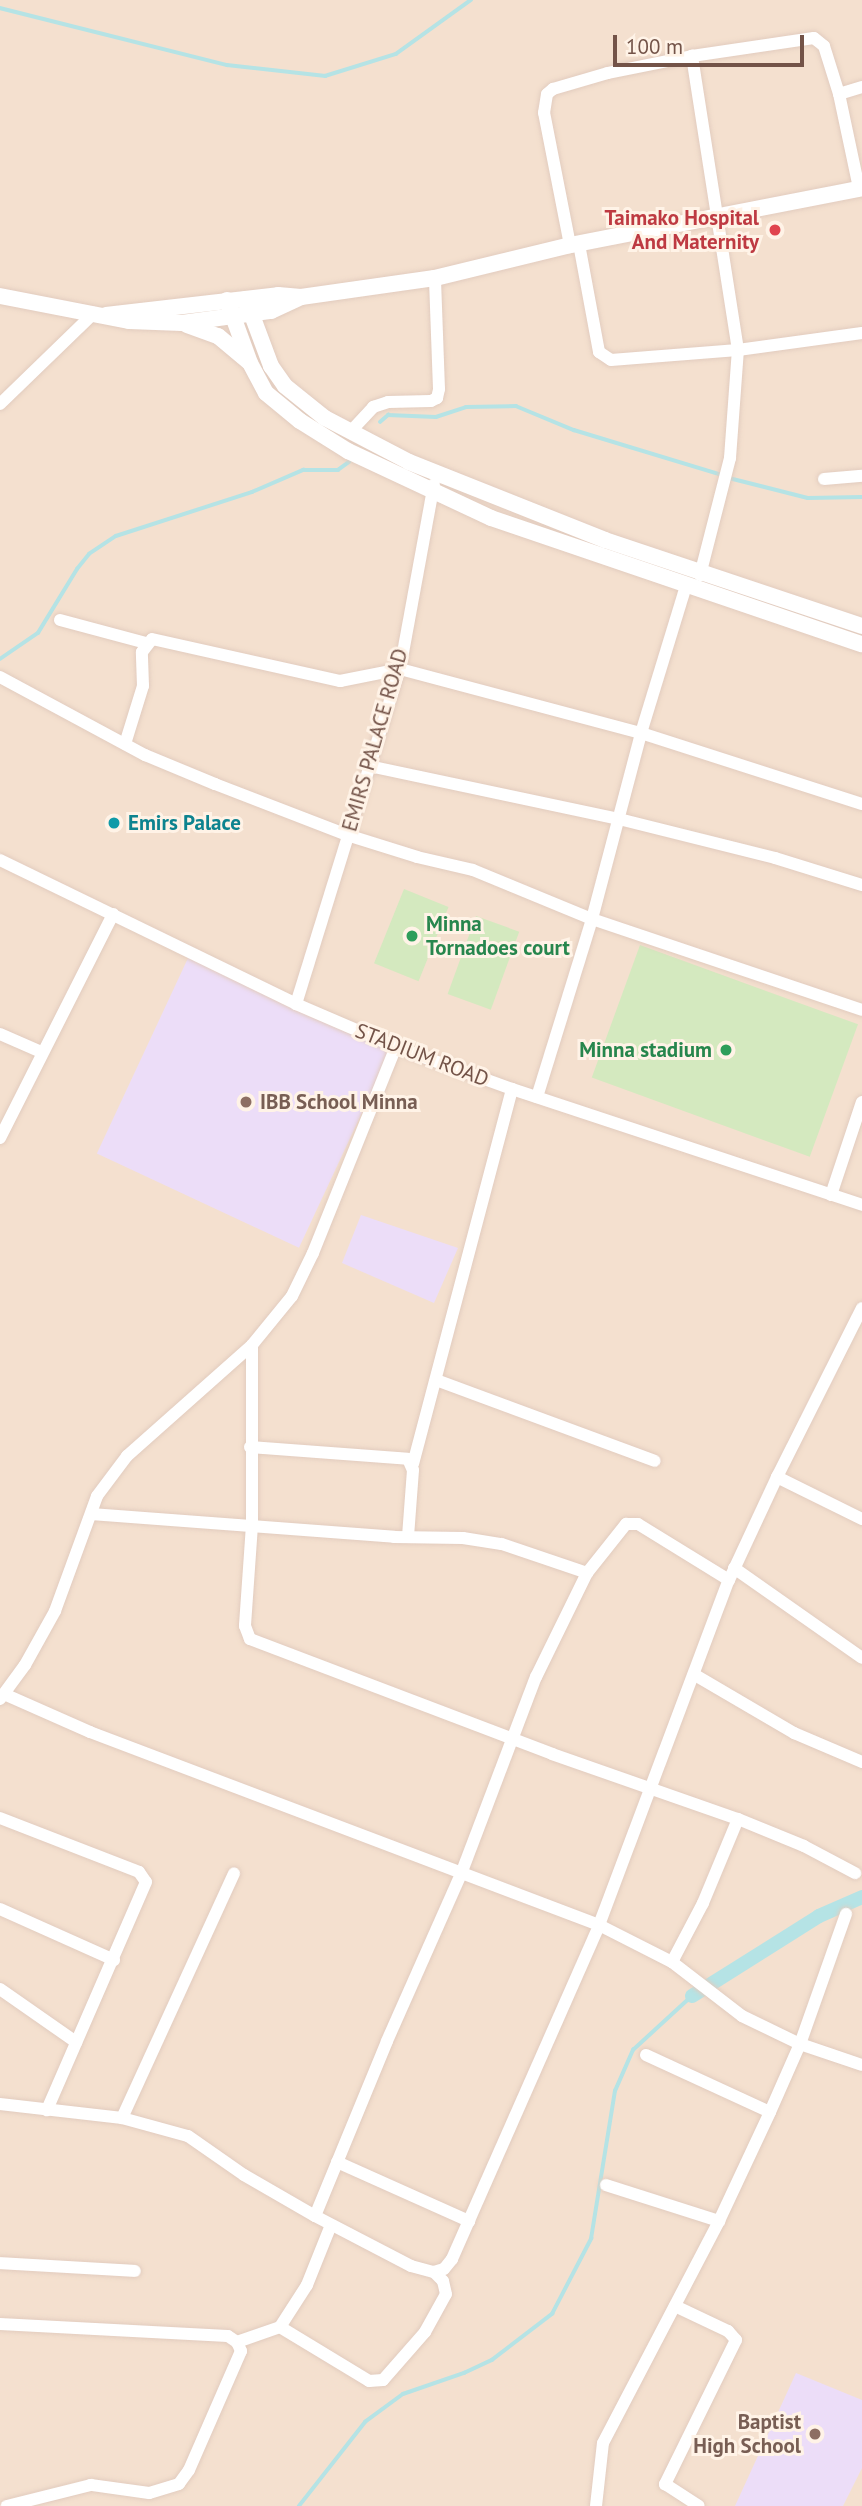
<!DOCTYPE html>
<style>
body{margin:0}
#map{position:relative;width:862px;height:2506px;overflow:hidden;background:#fcefe0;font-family:"PT Sans",sans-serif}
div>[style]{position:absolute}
.residential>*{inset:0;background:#f4e0cf;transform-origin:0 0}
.education>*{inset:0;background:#ecddf8;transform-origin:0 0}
.green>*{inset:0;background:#d4e9bf;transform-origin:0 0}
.stream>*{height:3.5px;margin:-1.75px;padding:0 1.75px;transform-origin:1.75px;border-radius:1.75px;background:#b5e3e5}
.canal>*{height:14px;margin:-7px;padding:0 7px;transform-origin:7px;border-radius:7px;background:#b5e3e5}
.roads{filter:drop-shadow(0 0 2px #e2ccbf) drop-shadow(0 0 2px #e2ccbf)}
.street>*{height:12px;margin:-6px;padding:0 6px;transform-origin:6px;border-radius:6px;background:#fff}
.secondary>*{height:16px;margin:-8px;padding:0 8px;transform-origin:8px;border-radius:8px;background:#fff}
.dots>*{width:19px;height:19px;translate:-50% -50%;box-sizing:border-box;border:4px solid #fff3e7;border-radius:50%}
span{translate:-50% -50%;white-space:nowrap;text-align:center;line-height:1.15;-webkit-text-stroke:6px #fff3e7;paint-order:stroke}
.health-label{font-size:21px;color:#be3a42;font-weight:700}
.right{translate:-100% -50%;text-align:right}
.street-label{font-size:21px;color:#735348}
.culture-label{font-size:21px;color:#0d838f;font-weight:700}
.left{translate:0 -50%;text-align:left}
.leisure-label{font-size:21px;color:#27864d;font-weight:700}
.education-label{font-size:21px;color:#785e54;font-weight:700}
.scale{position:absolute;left:613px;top:35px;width:191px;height:32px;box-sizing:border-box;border:4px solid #735348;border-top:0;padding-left:9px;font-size:21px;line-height:24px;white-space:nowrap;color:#735348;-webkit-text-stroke:5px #fff3e7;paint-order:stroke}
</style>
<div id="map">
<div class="residential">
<i style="left:0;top:0;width:862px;height:2506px"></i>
</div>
<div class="education">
<i style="left:189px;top:956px;width:223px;height:218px;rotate:25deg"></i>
<i style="clip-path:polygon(361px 1215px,458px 1248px,434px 1303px,342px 1263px)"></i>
<i style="clip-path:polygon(796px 2373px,862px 2400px,862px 2468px,843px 2506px,735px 2506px)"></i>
</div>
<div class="green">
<i style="left:404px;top:889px;width:48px;height:80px;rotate:22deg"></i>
<i style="left:476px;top:916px;width:46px;height:83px;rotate:20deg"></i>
<i style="left:640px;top:945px;width:232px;height:141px;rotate:20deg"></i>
</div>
<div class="stream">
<i style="left:0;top:8px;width:234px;rotate:14.1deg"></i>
<i style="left:227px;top:65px;width:99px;rotate:6.4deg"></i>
<i style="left:325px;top:76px;width:74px;rotate:-17.2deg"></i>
<i style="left:396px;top:54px;width:92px;rotate:-35.8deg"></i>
<i style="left:380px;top:422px;width:11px;rotate:-41deg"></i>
<i style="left:388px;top:415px;width:48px;rotate:2.4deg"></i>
<i style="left:436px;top:417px;width:32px;rotate:-18deg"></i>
<i style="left:466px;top:407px;width:50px;rotate:-1.1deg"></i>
<i style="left:516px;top:406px;width:63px;rotate:22.5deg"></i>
<i style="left:574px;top:430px;width:155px;rotate:16.9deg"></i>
<i style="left:729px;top:478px;width:81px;rotate:14.2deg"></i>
<i style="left:808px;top:498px;width:54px;rotate:-1.1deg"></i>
<i style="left:0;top:659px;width:46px;rotate:-34.4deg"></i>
<i style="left:38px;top:633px;width:75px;rotate:-58.6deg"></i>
<i style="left:77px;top:569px;width:19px;rotate:-51deg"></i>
<i style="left:89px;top:554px;width:32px;rotate:-34deg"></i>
<i style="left:116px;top:536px;width:143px;rotate:-17.9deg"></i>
<i style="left:252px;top:492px;width:56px;rotate:-23.3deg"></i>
<i style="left:303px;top:470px;width:35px"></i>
<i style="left:338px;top:470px;width:14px;rotate:-36deg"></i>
<i style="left:299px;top:2506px;width:107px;rotate:-51.8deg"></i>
<i style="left:365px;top:2422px;width:47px;rotate:-36.4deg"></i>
<i style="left:403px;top:2394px;width:65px;rotate:-19deg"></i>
<i style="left:464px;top:2373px;width:31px;rotate:-25deg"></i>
<i style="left:492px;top:2360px;width:76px;rotate:-37.5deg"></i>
<i style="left:552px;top:2314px;width:85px;rotate:-62.5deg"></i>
<i style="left:591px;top:2239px;width:150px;rotate:-80.8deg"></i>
<i style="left:615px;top:2091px;width:45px;rotate:-66.3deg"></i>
<i style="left:633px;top:2050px;width:80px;rotate:-42.5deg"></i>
</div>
<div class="canal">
<i style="left:692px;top:1996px;width:150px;rotate:-32.2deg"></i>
<i style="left:819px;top:1916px;width:47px;rotate:-23.8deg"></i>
</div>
<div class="roads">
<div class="street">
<i style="left:859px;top:188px;width:96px;rotate:-102deg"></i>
<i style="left:839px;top:94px;width:24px;rotate:-17deg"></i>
<i style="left:579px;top:244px;width:110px;rotate:79.5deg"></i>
<i style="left:599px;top:352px;width:14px;rotate:34deg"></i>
<i style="left:611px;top:360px;width:127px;rotate:-4.5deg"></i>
<i style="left:738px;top:350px;width:125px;rotate:-7.8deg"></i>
<i style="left:570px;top:245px;width:135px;rotate:-101.1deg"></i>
<i style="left:544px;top:113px;width:19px;rotate:-81deg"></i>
<i style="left:547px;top:94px;width:8px;rotate:-40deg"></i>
<i style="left:553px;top:89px;width:57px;rotate:-16.2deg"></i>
<i style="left:608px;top:73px;width:86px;rotate:-11.4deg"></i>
<i style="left:0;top:404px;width:131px;rotate:-44.1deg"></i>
<i style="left:351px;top:431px;width:33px;rotate:-47deg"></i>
<i style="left:373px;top:407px;width:16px;rotate:-18deg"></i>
<i style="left:388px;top:402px;width:43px;rotate:-1.3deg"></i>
<i style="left:431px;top:401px;width:7px;rotate:-27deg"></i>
<i style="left:437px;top:398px;width:9px;rotate:-77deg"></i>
<i style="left:439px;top:389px;width:111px;rotate:-92.1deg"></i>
<i style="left:824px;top:479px;width:38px;rotate:-5deg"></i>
<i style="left:700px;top:575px;width:121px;rotate:-75.6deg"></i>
<i style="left:730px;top:458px;width:108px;rotate:-85.8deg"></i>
<i style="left:738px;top:350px;width:298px;rotate:-98.9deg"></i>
<i style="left:692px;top:56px;width:123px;rotate:-8.4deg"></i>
<i style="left:814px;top:38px;width:13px;rotate:39deg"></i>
<i style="left:824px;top:46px;width:50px;rotate:72.6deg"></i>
<i style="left:60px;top:620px;width:89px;rotate:15deg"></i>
<i style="left:0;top:677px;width:165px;rotate:28.3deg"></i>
<i style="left:145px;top:755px;width:76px;rotate:22.5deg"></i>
<i style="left:215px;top:784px;width:142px;rotate:21.1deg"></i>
<i style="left:347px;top:835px;width:73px;rotate:17.4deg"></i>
<i style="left:417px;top:857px;width:57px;rotate:13.1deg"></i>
<i style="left:473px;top:870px;width:129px;rotate:22.4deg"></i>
<i style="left:592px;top:919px;width:285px;rotate:18.6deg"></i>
<i style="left:125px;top:744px;width:61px;rotate:-72.8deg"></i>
<i style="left:143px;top:686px;width:34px;rotate:-92deg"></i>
<i style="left:142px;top:652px;width:16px;rotate:-52deg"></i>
<i style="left:152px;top:639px;width:193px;rotate:12.6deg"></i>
<i style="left:340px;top:681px;width:61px;rotate:-11.3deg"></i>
<i style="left:400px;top:669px;width:249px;rotate:14.9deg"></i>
<i style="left:641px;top:733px;width:232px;rotate:17.8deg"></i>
<i style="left:369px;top:766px;width:256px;rotate:12deg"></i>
<i style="left:619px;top:819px;width:161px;rotate:14deg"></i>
<i style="left:775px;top:858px;width:91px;rotate:17.2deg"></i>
<i style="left:0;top:860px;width:329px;rotate:25.9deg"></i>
<i style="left:296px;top:1004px;width:109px;rotate:23.3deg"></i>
<i style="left:396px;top:1047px;width:123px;rotate:19.9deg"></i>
<i style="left:512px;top:1089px;width:369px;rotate:18.3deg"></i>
<i style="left:296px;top:1004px;width:351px;rotate:-72.8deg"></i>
<i style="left:400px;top:669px;width:188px;rotate:-79.6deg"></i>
<i style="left:0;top:1034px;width:45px;rotate:23.7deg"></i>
<i style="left:537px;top:1097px;width:186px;rotate:-72.8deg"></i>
<i style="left:592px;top:919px;width:192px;rotate:-75.2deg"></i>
<i style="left:641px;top:733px;width:154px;rotate:-73deg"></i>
<i style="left:0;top:1138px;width:251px;rotate:-63.2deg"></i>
<i style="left:831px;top:1195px;width:98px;rotate:-71.6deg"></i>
<i style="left:252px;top:1345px;width:180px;rotate:90deg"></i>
<i style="left:252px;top:1525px;width:101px;rotate:94deg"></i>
<i style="left:245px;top:1626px;width:14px;rotate:69deg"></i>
<i style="left:250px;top:1639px;width:323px;rotate:20.8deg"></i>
<i style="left:552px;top:1754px;width:197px;rotate:19.3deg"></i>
<i style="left:738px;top:1819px;width:71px;rotate:22.2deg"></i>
<i style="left:804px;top:1846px;width:58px;rotate:27.9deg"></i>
<i style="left:436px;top:1380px;width:233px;rotate:20.3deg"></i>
<i style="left:250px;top:1447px;width:158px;rotate:4.3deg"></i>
<i style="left:408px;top:1459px;width:12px;rotate:66deg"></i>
<i style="left:413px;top:1470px;width:67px;rotate:94.3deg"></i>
<i style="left:413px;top:1464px;width:388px;rotate:-75.2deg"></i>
<i style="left:777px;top:1477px;width:95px;rotate:26.3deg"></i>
<i style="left:91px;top:1514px;width:304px;rotate:4.3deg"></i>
<i style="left:394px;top:1537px;width:69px;rotate:0.8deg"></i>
<i style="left:463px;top:1538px;width:39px;rotate:9deg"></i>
<i style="left:502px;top:1544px;width:90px;rotate:18.8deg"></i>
<i style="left:734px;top:1568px;width:156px;rotate:35.1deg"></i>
<i style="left:695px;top:1675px;width:115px;rotate:30.4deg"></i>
<i style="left:794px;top:1733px;width:74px;rotate:23.1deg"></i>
<i style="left:4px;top:1694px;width:94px;rotate:23.8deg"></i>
<i style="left:90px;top:1732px;width:544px;rotate:20.77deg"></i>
<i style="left:599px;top:1925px;width:82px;rotate:26.9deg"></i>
<i style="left:672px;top:1962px;width:88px;rotate:37.6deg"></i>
<i style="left:742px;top:2016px;width:64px;rotate:25.8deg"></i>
<i style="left:800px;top:2044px;width:65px;rotate:18.7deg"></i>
<i style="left:0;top:1699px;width:42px;rotate:-53.7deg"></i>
<i style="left:25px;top:1665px;width:62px;rotate:-60.9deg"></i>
<i style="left:55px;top:1611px;width:122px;rotate:-69.9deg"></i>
<i style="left:97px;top:1496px;width:50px;rotate:-53.1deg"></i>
<i style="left:127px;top:1456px;width:167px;rotate:-41.6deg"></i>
<i style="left:252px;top:1345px;width:63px;rotate:-50.8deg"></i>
<i style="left:292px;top:1296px;width:48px;rotate:-64deg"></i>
<i style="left:313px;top:1253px;width:222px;rotate:-68.1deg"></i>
<i style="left:0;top:1818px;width:149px;rotate:21.2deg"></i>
<i style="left:139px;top:1872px;width:12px;rotate:55deg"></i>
<i style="left:146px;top:1882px;width:249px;rotate:113.5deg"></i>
<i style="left:0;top:1909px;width:125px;rotate:24.1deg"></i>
<i style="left:672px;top:1962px;width:67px;rotate:-62.3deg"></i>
<i style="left:703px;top:1903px;width:91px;rotate:-67.4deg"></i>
<i style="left:0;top:1989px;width:93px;rotate:34.9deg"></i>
<i style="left:646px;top:2055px;width:136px;rotate:24.7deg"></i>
<i style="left:0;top:2104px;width:123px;rotate:6.5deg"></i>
<i style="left:122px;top:2118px;width:68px;rotate:15.3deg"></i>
<i style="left:188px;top:2136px;width:68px;rotate:34.9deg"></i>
<i style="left:244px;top:2175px;width:82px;rotate:30deg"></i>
<i style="left:315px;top:2216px;width:108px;rotate:27.5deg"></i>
<i style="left:411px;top:2266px;width:24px;rotate:15deg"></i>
<i style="left:434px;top:2272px;width:10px;rotate:-17deg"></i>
<i style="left:444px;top:2269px;width:13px;rotate:-51deg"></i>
<i style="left:452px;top:2259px;width:365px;rotate:-66.2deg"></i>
<i style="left:599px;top:1925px;width:369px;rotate:-69.4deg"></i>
<i style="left:729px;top:1580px;width:114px;rotate:-65deg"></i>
<i style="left:777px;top:1477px;width:189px;rotate:-63.3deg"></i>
<i style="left:122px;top:2118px;width:269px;rotate:-65.4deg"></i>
<i style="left:337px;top:2162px;width:145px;rotate:24.1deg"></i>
<i style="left:606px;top:2185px;width:119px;rotate:17.7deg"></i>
<i style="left:315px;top:2216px;width:189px;rotate:-67.6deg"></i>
<i style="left:387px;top:2041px;width:183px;rotate:-66.1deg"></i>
<i style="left:461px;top:1874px;width:211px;rotate:-69.2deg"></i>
<i style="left:536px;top:1677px;width:116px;rotate:-63.9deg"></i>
<i style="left:587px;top:1573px;width:63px;rotate:-51.5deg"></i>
<i style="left:626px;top:1524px;width:12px"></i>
<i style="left:638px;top:1524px;width:107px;rotate:31.6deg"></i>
<i style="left:331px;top:2225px;width:65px;rotate:111.8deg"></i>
<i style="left:307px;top:2285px;width:50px;rotate:122.7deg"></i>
<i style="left:280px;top:2327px;width:104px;rotate:31.2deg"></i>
<i style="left:369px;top:2381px;width:14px;rotate:-4deg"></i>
<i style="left:383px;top:2380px;width:64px;rotate:-48.8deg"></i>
<i style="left:425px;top:2332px;width:43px;rotate:-61.1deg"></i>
<i style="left:446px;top:2294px;width:13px;rotate:-103deg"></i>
<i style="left:443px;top:2281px;width:13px;rotate:-135deg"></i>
<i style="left:0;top:2263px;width:135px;rotate:3.4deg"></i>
<i style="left:675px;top:2306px;width:59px;rotate:25.3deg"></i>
<i style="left:728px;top:2331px;width:12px;rotate:48deg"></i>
<i style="left:736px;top:2340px;width:161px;rotate:116.2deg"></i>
<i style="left:665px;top:2484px;width:40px;rotate:32.9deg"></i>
<i style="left:0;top:2324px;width:228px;rotate:3deg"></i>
<i style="left:228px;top:2336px;width:11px;rotate:34deg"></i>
<i style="left:237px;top:2342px;width:10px;rotate:66deg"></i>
<i style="left:241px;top:2351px;width:130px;rotate:113.6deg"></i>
<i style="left:189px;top:2470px;width:17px;rotate:126deg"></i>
<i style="left:179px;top:2484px;width:31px;rotate:163deg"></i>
<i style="left:149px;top:2493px;width:59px;rotate:-172.1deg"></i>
<i style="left:91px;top:2485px;width:87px;rotate:166deg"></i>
<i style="left:237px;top:2342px;width:46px;rotate:-19.2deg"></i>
<i style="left:596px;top:2506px;width:63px;rotate:-83.7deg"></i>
<i style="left:603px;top:2443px;width:250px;rotate:-62.4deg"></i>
<i style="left:719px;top:2221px;width:120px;rotate:-64.9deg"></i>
<i style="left:770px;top:2112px;width:74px;rotate:-66.2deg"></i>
<i style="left:800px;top:2044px;width:138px;rotate:-70.5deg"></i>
</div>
<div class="secondary">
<i style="left:0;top:296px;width:131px;rotate:11deg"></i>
<i style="left:129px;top:321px;width:53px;rotate:2.2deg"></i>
<i style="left:182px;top:323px;width:90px;rotate:-7.7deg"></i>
<i style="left:271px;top:311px;width:31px;rotate:-25deg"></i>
<i style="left:246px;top:299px;width:72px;rotate:69.5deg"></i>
<i style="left:271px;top:366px;width:24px;rotate:55deg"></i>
<i style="left:285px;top:386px;width:51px;rotate:38.7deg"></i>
<i style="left:325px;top:418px;width:95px;rotate:27.6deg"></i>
<i style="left:409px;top:462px;width:211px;rotate:21.7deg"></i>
<i style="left:605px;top:540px;width:271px;rotate:18.5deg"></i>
<i style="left:227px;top:300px;width:67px;rotate:69.9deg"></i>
<i style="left:250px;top:363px;width:34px;rotate:62deg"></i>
<i style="left:266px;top:393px;width:44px;rotate:39.5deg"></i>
<i style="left:300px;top:421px;width:57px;rotate:32deg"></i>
<i style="left:348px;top:451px;width:158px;rotate:25.1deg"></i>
<i style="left:491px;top:518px;width:392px;rotate:18.8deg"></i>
<i style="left:106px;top:315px;width:173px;rotate:-6.6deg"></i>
<i style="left:278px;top:295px;width:23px;rotate:5deg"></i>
<i style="left:301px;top:297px;width:135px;rotate:-8.1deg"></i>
<i style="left:435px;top:278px;width:139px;rotate:-13.7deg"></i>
<i style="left:570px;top:245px;width:298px;rotate:-11deg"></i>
<i style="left:187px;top:325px;width:33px;rotate:20deg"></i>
<i style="left:218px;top:336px;width:39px;rotate:40deg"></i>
</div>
</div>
<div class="dots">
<i style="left:775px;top:230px;background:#e0444e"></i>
<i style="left:114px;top:823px;background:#0f9aa8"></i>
<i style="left:412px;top:936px;background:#2e9e5b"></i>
<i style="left:726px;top:1050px;background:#2e9e5b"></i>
<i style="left:246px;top:1102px;background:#8d6e63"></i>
<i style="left:815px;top:2434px;background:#8d6e63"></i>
</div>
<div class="health-label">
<span class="right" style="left:759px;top:230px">Taimako Hospital<br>And Maternity</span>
</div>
<div class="street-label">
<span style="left:375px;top:740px;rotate:-74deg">EMIRS PALACE ROAD</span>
<span style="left:422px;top:1055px;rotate:21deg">STADIUM ROAD</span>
</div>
<div class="culture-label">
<span class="left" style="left:128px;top:823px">Emirs Palace</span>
</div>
<div class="leisure-label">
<span class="left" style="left:426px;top:936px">Minna<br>Tornadoes court</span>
<span class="right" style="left:712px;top:1050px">Minna stadium</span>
</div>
<div class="education-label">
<span class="left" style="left:260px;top:1102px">IBB School Minna</span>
<span class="right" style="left:801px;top:2434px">Baptist<br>High School</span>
</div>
<div class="scale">100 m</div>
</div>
